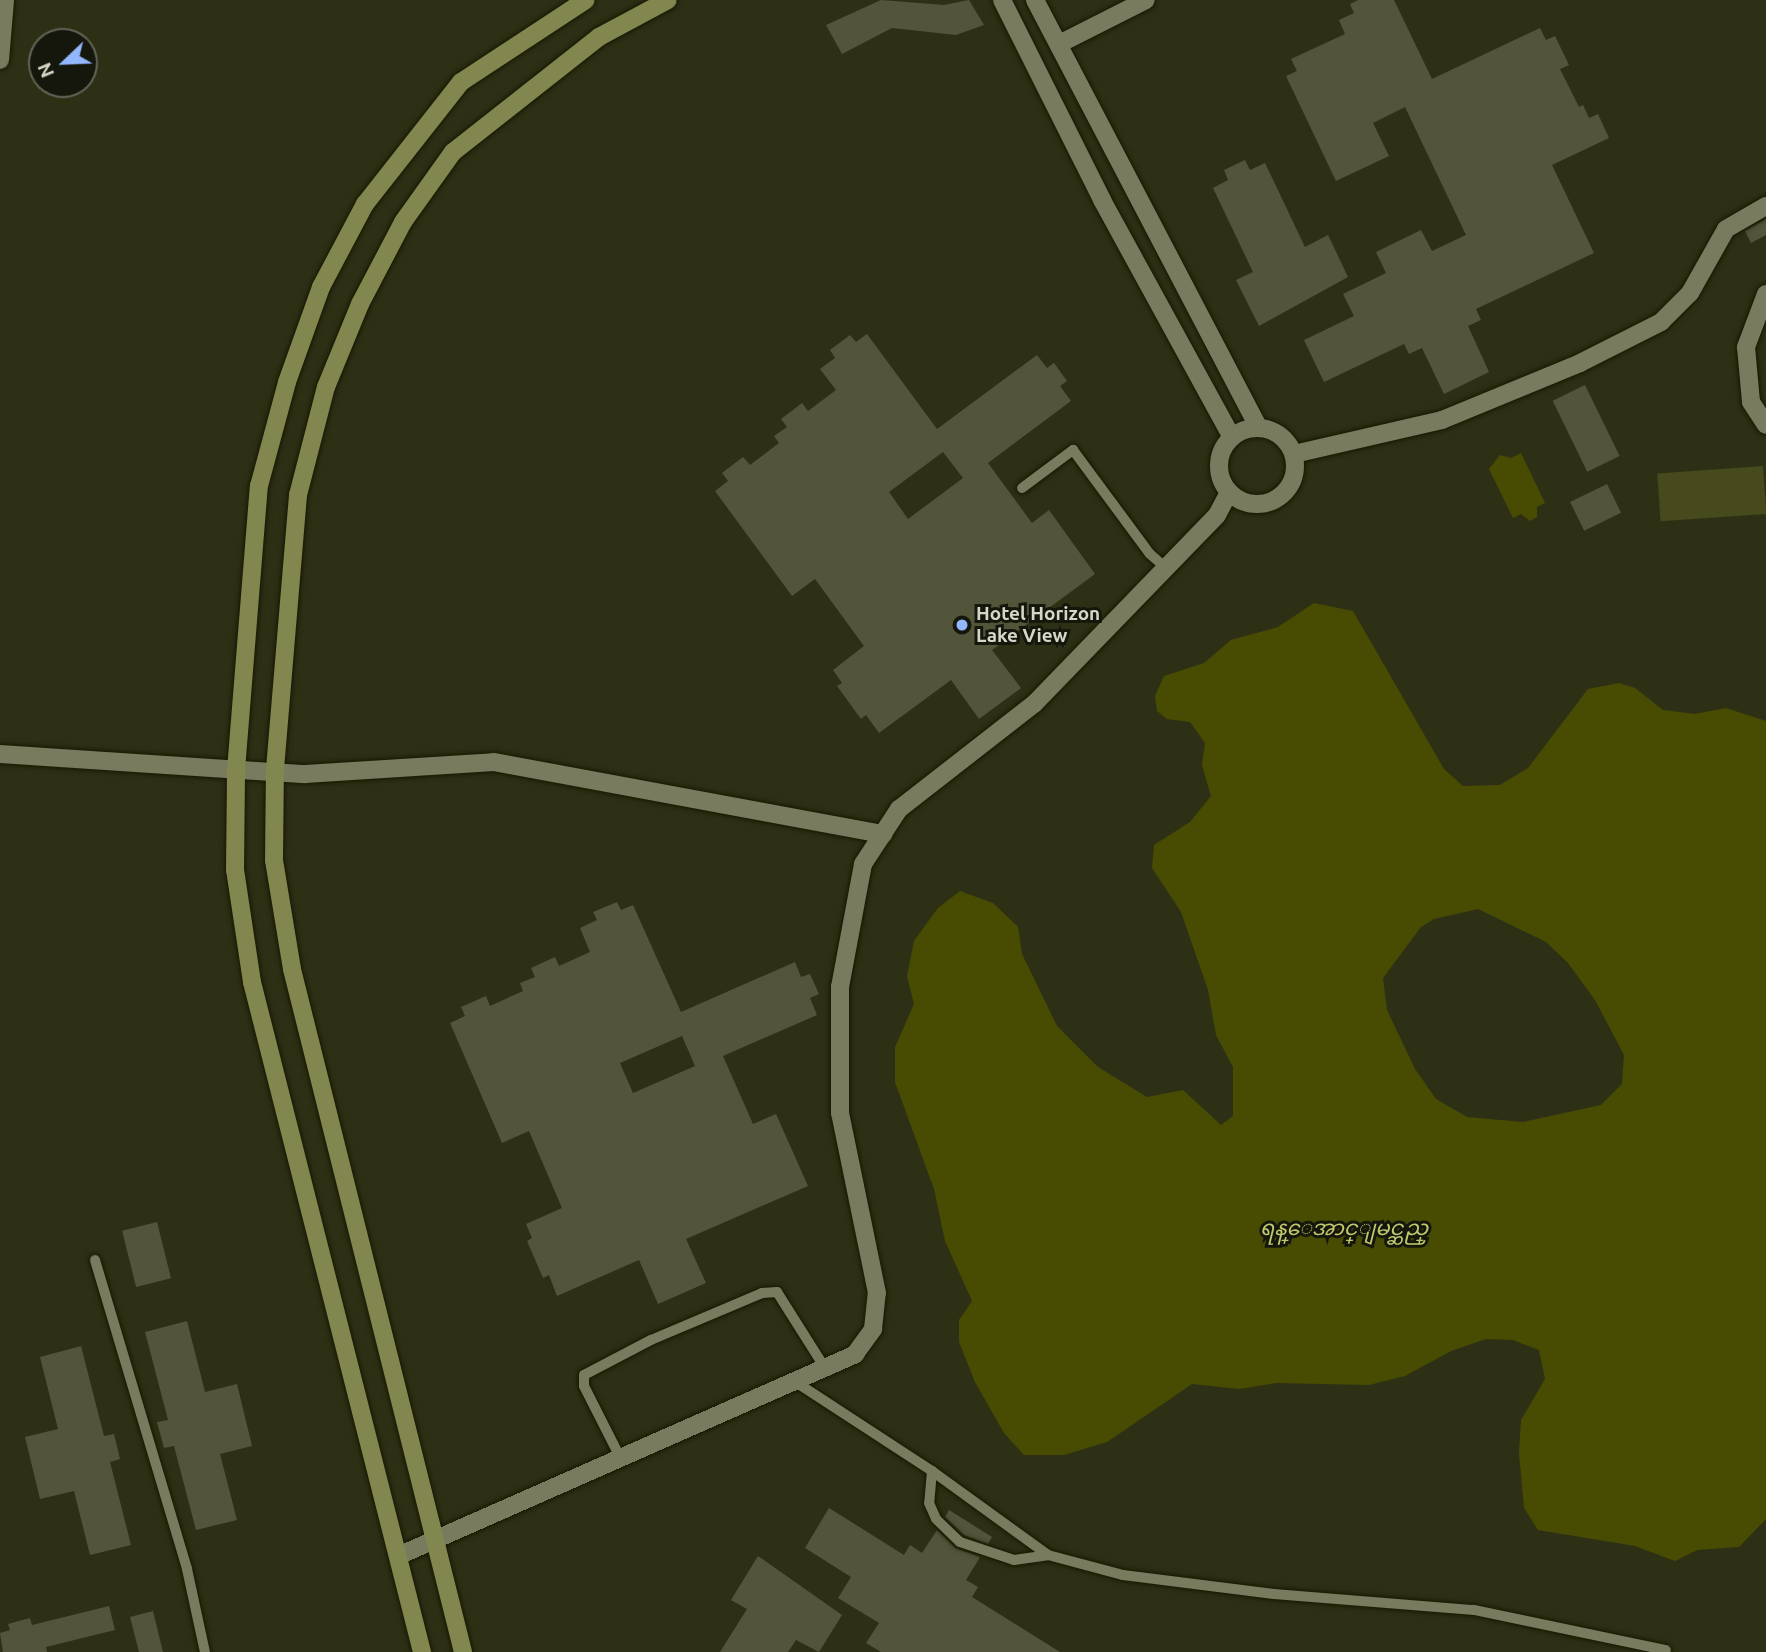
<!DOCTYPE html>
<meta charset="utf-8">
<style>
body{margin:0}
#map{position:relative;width:1766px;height:1652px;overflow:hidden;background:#2e3015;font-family:Ubuntu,"Noto Sans Myanmar",sans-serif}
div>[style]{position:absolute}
.green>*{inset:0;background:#464a1c;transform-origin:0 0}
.water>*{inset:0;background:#484c02}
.building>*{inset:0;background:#525539;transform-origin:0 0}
.roads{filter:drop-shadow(0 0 2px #171800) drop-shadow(0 0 2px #171800)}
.service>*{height:10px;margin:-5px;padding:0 5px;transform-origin:5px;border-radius:5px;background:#787b5d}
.minor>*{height:18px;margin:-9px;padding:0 9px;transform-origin:9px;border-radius:9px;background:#787b5d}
.minor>.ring{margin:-9px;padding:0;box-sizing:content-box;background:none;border:18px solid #787b5d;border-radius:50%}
.secondary>*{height:18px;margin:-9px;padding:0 9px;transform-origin:9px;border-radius:9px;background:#82864f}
.dots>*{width:19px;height:19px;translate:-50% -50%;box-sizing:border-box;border:4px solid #16170c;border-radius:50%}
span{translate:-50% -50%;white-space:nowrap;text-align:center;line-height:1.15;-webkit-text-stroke:6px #16170c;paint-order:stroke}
.poi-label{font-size:19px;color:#d5d7c7;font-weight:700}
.left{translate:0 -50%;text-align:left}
.water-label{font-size:21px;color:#c2c96c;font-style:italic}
.north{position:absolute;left:28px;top:28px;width:70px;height:70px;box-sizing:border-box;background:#16170c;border:2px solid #626457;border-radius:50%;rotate:247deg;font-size:19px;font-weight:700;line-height:28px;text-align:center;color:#d5d7c7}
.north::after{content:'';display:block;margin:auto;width:24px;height:32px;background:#92b7fd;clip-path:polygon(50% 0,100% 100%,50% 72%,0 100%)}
</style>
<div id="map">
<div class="green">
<i style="left:1763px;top:466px;width:48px;height:106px;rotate:86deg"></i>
</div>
<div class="water">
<i style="clip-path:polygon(1521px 453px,1545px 503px,1537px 507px,1537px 517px,1530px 521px,1521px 514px,1513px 518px,1489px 469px,1500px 455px,1511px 458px)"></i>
<i style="clip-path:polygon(evenodd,1314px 603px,1353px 611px,1444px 769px,1463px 786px,1500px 785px,1528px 768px,1588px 689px,1619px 683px,1635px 688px,1663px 710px,1695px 714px,1726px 708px,1766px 721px,1766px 1519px,1739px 1547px,1697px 1550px,1675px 1561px,1635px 1546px,1538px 1530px,1524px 1508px,1519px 1453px,1521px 1420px,1545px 1379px,1539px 1350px,1513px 1340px,1486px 1339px,1451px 1351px,1405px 1376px,1369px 1385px,1276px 1383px,1239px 1389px,1192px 1384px,1107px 1442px,1064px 1455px,1024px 1455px,1004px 1433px,975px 1382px,959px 1342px,959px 1320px,972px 1301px,945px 1241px,934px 1189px,895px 1082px,895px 1047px,914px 1004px,907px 976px,914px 941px,938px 908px,960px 891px,993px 903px,1018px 927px,1022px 954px,1057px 1026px,1098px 1067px,1147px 1097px,1183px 1090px,1221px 1125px,1233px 1116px,1233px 1067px,1216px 1035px,1208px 990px,1181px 912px,1152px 868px,1154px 845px,1190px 822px,1211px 796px,1202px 765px,1205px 743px,1190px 722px,1167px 719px,1157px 711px,1155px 696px,1164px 676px,1204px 663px,1231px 640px,1278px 627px,1314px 603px,1478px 909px,1546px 942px,1568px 963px,1595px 1000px,1624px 1055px,1622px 1084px,1601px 1105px,1523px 1122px,1467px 1117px,1436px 1099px,1415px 1069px,1387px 1010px,1383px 978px,1421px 927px,1434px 919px,1478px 909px)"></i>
</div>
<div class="building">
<i style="clip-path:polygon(881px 0,944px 5px,969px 0,984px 25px,956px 35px,892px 28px,842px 54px,826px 25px)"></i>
<i style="clip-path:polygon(1358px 0,1394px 0,1432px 79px,1540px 28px,1546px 40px,1555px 36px,1569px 65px,1560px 69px,1579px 107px,1583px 105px,1589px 118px,1598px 114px,1609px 138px,1552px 165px,1594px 253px,1476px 309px,1481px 320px,1468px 326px,1489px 372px,1444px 394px,1422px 348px,1409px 354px,1404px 344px,1324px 382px,1304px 340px,1354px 316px,1343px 294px,1386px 273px,1376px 252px,1421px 230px,1432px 251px,1466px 235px,1405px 107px,1373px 123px,1389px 156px,1336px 181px,1286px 76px,1297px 71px,1291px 59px,1345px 34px,1339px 20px,1354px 13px,1350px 4px)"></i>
<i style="clip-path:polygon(1245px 160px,1250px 170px,1265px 163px,1305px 247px,1328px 235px,1348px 277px,1259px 326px,1236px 280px,1253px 272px,1213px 188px,1228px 180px,1224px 170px)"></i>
<i style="clip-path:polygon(1766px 219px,1766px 235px,1751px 243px,1745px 231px)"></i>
<i style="clip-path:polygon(evenodd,867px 334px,937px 429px,1037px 355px,1047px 368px,1054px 363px,1067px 381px,1060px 386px,1071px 401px,988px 463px,1032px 523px,1049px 510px,1095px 574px,992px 650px,1021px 688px,979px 719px,951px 680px,879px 733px,866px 715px,861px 719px,837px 686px,842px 683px,833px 670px,864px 646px,815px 579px,792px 596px,715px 491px,728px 481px,722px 473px,743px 457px,750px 465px,779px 443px,774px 436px,787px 427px,781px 419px,802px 403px,808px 411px,836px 390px,820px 369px,835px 358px,830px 350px,850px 335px,856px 342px,867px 334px,943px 452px,963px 478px,908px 519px,889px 492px,943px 452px)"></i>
<i style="left:1585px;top:385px;width:79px;height:36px;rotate:64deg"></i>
<i style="left:1607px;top:484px;width:32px;height:41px;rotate:64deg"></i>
<i style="clip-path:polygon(evenodd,617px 902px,621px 910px,633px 905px,681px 1012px,795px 962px,801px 977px,810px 974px,819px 994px,810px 998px,817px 1015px,723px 1056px,753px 1124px,776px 1114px,808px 1186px,686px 1239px,706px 1283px,658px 1304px,639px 1260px,557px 1296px,549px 1275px,543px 1278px,527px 1241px,532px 1238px,526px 1224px,562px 1208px,529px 1131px,502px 1143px,450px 1023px,465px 1016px,461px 1007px,486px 996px,490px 1006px,523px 991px,520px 983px,535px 977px,531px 968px,555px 957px,559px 966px,590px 952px,580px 928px,597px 920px,593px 912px,617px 902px,682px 1036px,695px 1066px,633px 1093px,620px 1063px,682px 1036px)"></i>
<i style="left:157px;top:1222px;width:58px;height:36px;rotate:76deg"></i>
<i style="clip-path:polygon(187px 1321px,205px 1392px,237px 1384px,252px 1446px,220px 1454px,237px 1520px,196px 1530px,174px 1446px,164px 1448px,157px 1422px,168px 1420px,145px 1332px)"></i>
<i style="clip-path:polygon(81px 1346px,104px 1436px,114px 1434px,120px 1459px,110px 1462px,131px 1545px,90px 1555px,74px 1491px,40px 1499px,25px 1437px,58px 1429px,40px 1357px)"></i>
<i style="clip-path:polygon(829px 1508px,904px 1555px,910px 1545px,922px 1553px,937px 1530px,955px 1548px,980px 1557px,966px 1580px,978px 1587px,972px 1597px,1060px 1652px,881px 1652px,866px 1643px,879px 1623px,838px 1598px,851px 1577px,805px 1548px)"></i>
<i style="clip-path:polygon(949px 1510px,992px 1537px,988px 1544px,964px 1535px,945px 1517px)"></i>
<i style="clip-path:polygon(758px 1556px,842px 1615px,819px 1652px,796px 1640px,788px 1652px,720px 1652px,747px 1609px,731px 1600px)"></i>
<i style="clip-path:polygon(109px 1606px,115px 1630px,46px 1647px,47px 1652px,3px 1652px,0 1633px,10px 1630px,8px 1624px,30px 1618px,32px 1625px)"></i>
<i style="clip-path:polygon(153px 1611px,163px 1652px,139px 1652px,130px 1617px)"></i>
</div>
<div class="roads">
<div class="service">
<i style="left:1022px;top:488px;width:64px;rotate:-36.7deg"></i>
<i style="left:1073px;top:450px;width:129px;rotate:53.5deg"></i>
<i style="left:1150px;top:554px;width:21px;rotate:41deg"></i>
<i style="left:95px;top:1260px;width:322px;rotate:73.4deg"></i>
<i style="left:187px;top:1569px;width:85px;rotate:77.8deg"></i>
<i style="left:794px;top:1381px;width:165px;rotate:33.1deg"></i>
<i style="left:932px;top:1471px;width:143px;rotate:35.9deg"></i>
<i style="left:1048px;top:1555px;width:78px;rotate:14.9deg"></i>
<i style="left:1123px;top:1575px;width:152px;rotate:7.2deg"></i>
<i style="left:1274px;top:1594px;width:201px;rotate:4.6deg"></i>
<i style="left:1474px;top:1610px;width:196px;rotate:11.8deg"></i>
<i style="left:621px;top:1459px;width:82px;rotate:-116.9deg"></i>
<i style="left:584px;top:1386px;width:11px;rotate:-90deg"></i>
<i style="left:584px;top:1375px;width:76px;rotate:-27.6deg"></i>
<i style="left:651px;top:1340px;width:121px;rotate:-22.9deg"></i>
<i style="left:762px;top:1293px;width:15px;rotate:-4deg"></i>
<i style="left:777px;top:1292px;width:90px;rotate:57.7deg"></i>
<i style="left:932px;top:1471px;width:32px;rotate:95deg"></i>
<i style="left:929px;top:1503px;width:17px;rotate:66deg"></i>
<i style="left:936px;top:1519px;width:33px;rotate:44deg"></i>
<i style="left:960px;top:1542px;width:57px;rotate:18.4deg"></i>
<i style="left:1014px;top:1560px;width:34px;rotate:-8deg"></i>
</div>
<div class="minor">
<i style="left:1002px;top:0;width:224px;rotate:63.4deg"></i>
<i style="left:1102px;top:200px;width:270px;rotate:61.3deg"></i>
<i style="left:1035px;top:0;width:483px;rotate:62.4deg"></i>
<i style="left:1059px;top:44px;width:97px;rotate:-26.8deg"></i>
<i style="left:0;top:60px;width:60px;rotate:-85.2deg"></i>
<i style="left:1766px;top:294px;width:57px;rotate:110.7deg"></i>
<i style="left:1746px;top:347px;width:55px;rotate:84.8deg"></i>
<i style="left:1751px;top:402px;width:27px;rotate:57deg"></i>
<i class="ring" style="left:1219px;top:428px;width:58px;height:58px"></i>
<i style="left:1294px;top:454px;width:152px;rotate:-12.9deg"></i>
<i style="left:1442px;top:420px;width:149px;rotate:-22.4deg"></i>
<i style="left:1580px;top:363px;width:91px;rotate:-26.8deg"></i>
<i style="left:1661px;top:322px;width:41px;rotate:-45deg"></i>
<i style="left:1690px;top:293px;width:73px;rotate:-60.6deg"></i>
<i style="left:1726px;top:229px;width:46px;rotate:-29.9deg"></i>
<i style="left:0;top:754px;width:306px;rotate:3.8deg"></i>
<i style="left:305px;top:774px;width:189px;rotate:-3.6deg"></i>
<i style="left:494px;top:762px;width:396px;rotate:10.5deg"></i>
<i style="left:398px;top:1556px;width:500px;rotate:-23.8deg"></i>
<i style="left:855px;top:1354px;width:31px;rotate:-54deg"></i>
<i style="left:873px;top:1329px;width:36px;rotate:-84deg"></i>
<i style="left:877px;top:1293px;width:184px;rotate:-101.6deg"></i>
<i style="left:840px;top:1113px;width:126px;rotate:-90deg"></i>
<i style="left:840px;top:987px;width:125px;rotate:-79.4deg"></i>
<i style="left:863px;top:864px;width:66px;rotate:-56.8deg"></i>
<i style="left:899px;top:809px;width:171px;rotate:-37.9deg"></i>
<i style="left:1034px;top:704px;width:263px;rotate:-45.9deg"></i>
<i style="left:1217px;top:515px;width:26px;rotate:-62deg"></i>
</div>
<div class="secondary">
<i style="left:422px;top:1652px;width:691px;rotate:-104.24deg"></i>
<i style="left:252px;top:982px;width:113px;rotate:-98.6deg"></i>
<i style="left:235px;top:870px;width:100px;rotate:-89.4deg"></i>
<i style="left:236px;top:770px;width:285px;rotate:-85.4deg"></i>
<i style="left:259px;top:486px;width:108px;rotate:-74.9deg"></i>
<i style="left:287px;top:382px;width:101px;rotate:-70.3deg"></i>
<i style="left:321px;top:287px;width:94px;rotate:-62.1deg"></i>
<i style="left:365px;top:204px;width:155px;rotate:-51.8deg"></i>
<i style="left:461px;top:82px;width:149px;rotate:-33.3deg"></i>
<i style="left:463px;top:1652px;width:704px;rotate:-104.06deg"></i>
<i style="left:292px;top:969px;width:110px;rotate:-99.4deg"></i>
<i style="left:274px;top:860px;width:91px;rotate:-89.4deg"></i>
<i style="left:275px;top:769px;width:275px;rotate:-85.2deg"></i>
<i style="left:298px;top:495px;width:112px;rotate:-75.5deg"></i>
<i style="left:326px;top:387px;width:90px;rotate:-67.7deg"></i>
<i style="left:360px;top:304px;width:93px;rotate:-62.3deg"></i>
<i style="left:403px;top:222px;width:86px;rotate:-54.5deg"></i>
<i style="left:453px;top:152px;width:186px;rotate:-38.2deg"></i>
<i style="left:599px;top:37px;width:78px;rotate:-28.2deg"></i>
</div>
</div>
<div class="dots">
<i style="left:962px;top:625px;background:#92b7fd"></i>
</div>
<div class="poi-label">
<span class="left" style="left:976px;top:625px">Hotel Horizon<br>Lake View</span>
</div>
<div class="water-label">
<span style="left:1344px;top:1227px">ရန္ေအာင္ျမင္ဆည္</span>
</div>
<div class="north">N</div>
</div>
